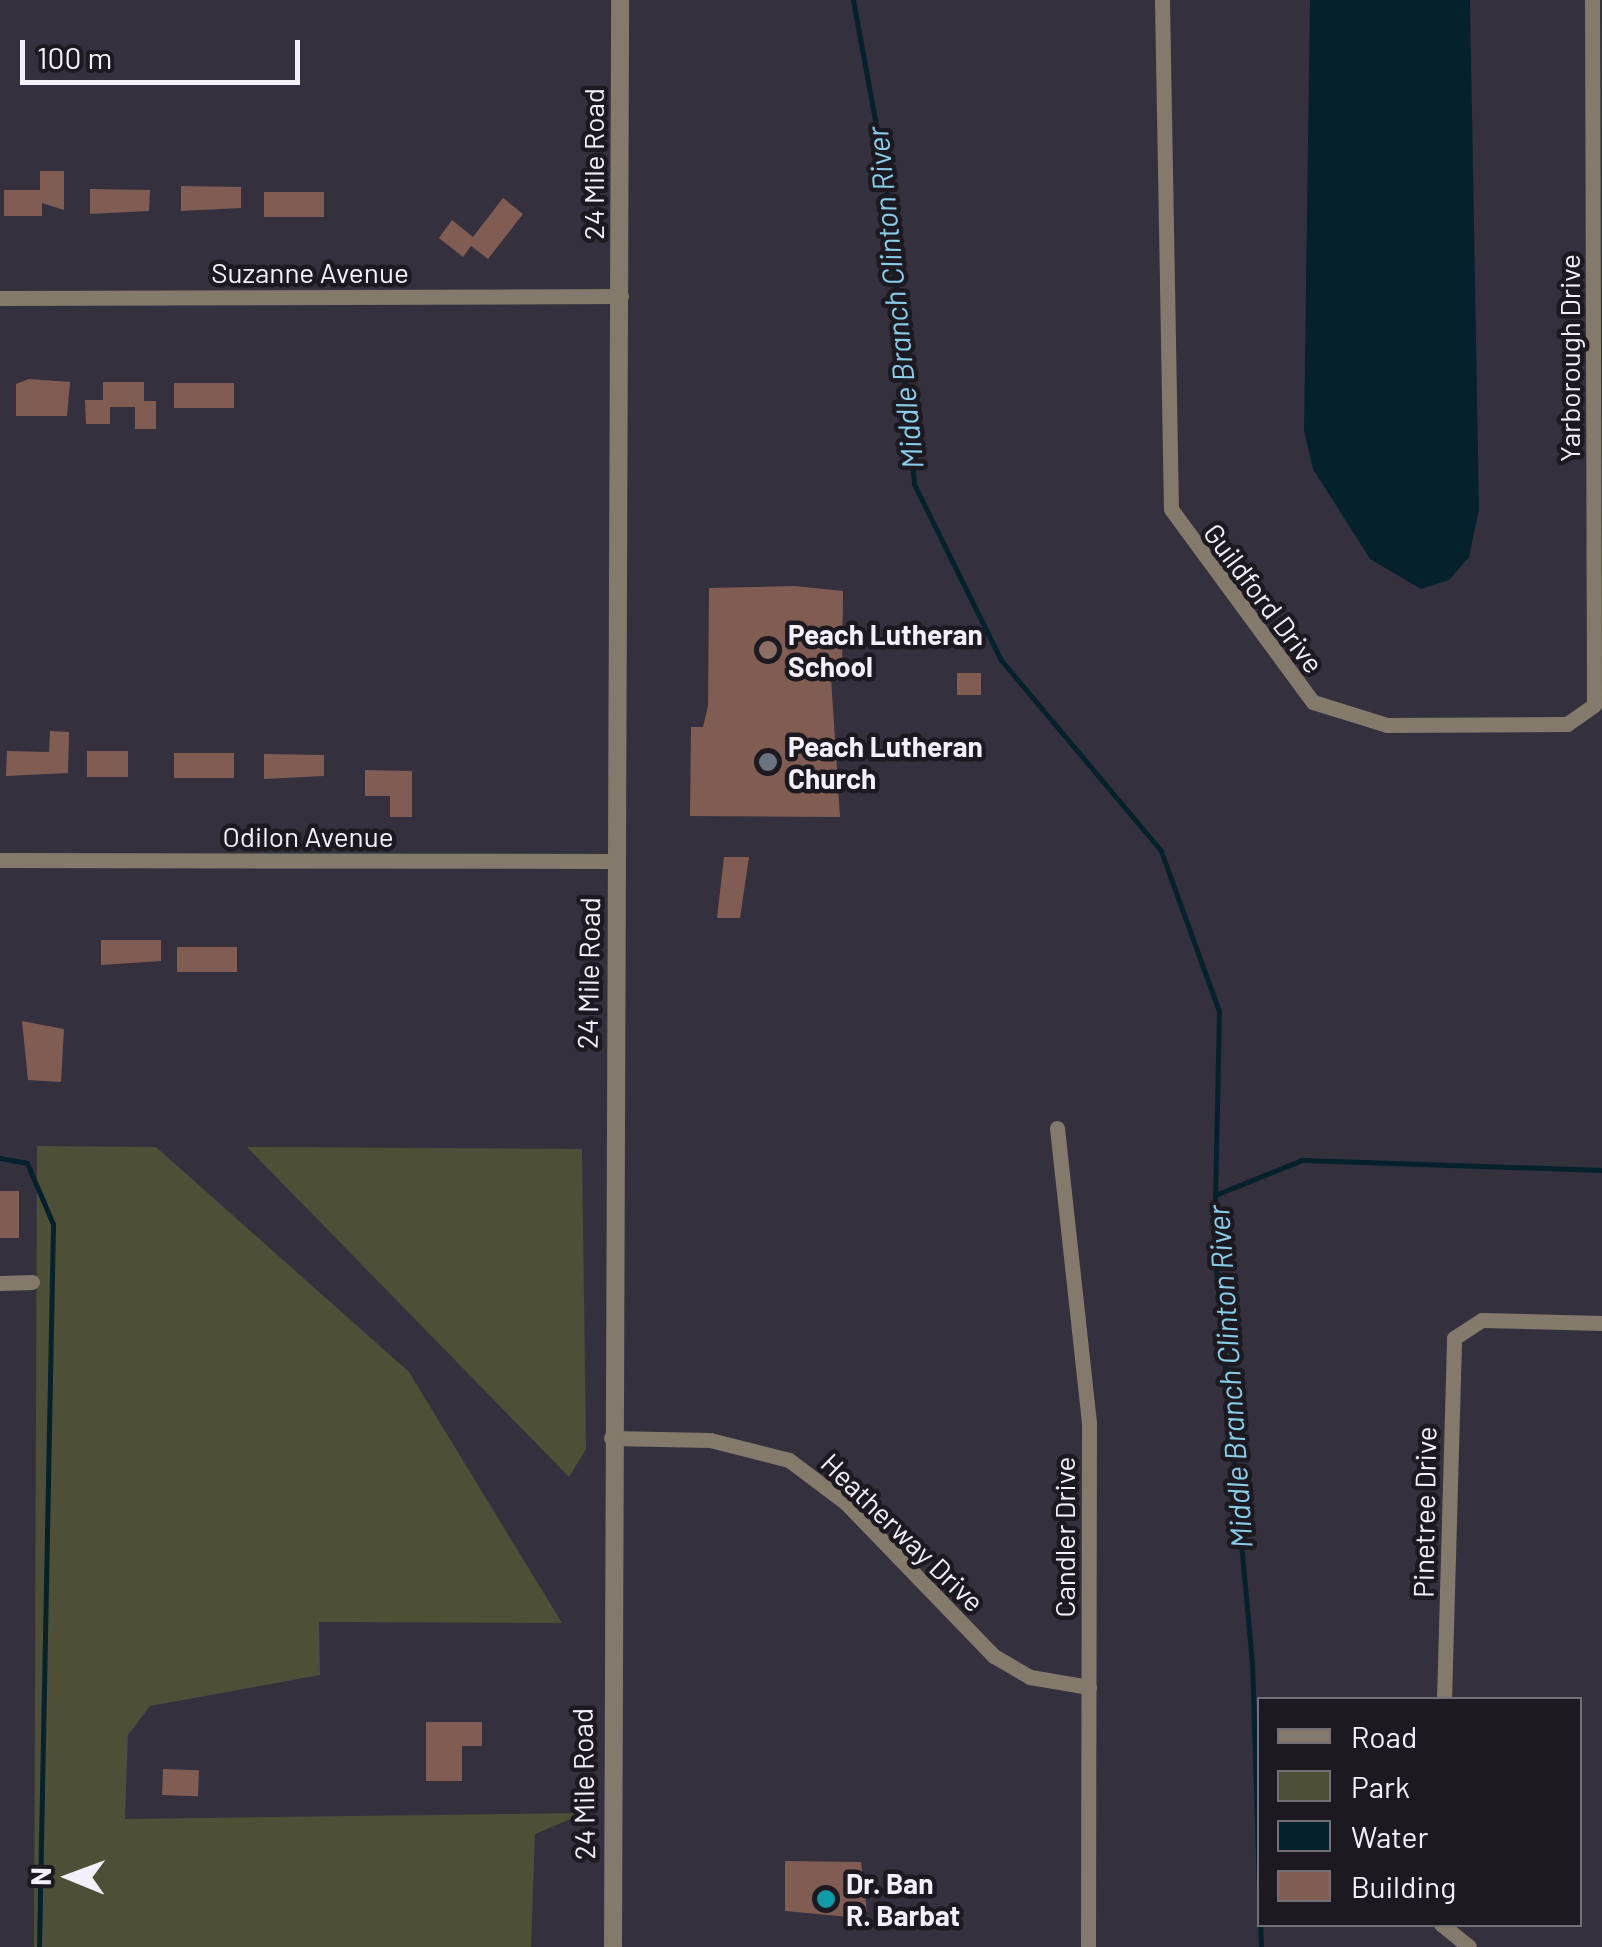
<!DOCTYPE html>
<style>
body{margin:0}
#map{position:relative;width:1602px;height:1947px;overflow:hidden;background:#35303e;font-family:Barlow,sans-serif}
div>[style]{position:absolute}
.green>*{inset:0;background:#4d5037}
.water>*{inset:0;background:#04212c}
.stream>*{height:5px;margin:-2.5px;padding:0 2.5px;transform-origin:2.5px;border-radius:2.5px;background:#04212c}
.building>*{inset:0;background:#815c53;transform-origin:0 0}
.minor>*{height:15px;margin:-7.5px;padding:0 7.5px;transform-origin:7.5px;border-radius:7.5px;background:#837a6c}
.tertiary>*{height:18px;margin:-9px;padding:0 9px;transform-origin:9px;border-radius:9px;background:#837a6c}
.dots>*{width:28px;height:28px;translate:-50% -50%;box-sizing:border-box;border:5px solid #1c1920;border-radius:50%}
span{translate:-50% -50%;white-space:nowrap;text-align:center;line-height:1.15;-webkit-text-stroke:9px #1c1920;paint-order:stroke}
.street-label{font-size:28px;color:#f3f0fa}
.poi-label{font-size:28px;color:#f3f0fa;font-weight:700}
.left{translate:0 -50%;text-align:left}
.water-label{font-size:30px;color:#88cdea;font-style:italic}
.legend{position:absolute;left:1257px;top:1697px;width:325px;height:230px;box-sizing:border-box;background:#1c1920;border:2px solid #726f77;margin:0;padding:12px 18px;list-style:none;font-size:30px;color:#f3f0fa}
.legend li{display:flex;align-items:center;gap:20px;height:50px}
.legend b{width:50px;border:2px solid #726f77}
.north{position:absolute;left:20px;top:1827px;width:100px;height:100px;-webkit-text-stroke:8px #1c1920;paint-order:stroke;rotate:271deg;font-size:28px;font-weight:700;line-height:40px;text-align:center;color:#f3f0fa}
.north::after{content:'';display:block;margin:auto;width:35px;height:45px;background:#f3f0fa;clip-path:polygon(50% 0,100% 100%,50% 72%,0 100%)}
.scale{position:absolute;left:20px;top:40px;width:280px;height:45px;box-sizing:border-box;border:5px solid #f3f0fa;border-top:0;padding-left:12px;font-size:30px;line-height:35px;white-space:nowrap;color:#f3f0fa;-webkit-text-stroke:8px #1c1920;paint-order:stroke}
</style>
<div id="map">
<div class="green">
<i style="clip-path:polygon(37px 1146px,156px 1147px,409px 1372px,562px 1623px,319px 1622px,320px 1675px,150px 1706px,128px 1735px,125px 1819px,585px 1813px,535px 1834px,531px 1947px,34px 1947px)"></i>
<i style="clip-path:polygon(247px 1147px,582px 1149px,586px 1449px,569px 1477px)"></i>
</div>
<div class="water">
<i style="clip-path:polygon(1310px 0,1470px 0,1479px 509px,1469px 557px,1449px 580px,1421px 589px,1370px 559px,1313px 469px,1304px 430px)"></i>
</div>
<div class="stream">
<i style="left:853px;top:0;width:178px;rotate:79.6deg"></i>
<i style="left:885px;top:175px;width:310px;rotate:84.6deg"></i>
<i style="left:914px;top:484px;width:196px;rotate:63.7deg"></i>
<i style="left:1001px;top:660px;width:249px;rotate:50deg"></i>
<i style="left:1161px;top:851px;width:170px;rotate:70.1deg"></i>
<i style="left:1219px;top:1011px;width:235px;rotate:91.2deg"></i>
<i style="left:1214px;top:1246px;width:418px;rotate:84.8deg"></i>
<i style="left:1252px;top:1662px;width:285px;rotate:88.2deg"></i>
<i style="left:0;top:1158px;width:27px;rotate:10deg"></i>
<i style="left:27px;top:1163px;width:66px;rotate:66.9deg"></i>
<i style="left:53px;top:1224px;width:723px;rotate:91.11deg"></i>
<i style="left:1215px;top:1195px;width:94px;rotate:-21.9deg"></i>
<i style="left:1302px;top:1160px;width:300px;rotate:1.9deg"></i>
</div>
<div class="building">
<i style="clip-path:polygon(40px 171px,64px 171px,64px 210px,42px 203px,42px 216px,4px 216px,4px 190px,40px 190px)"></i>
<i style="clip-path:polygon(181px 186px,241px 187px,241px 208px,181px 211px)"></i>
<i style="clip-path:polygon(90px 189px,150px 190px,149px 211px,90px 214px)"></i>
<i style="left:264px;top:192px;width:60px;height:25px"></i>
<i style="clip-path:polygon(503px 198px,523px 214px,488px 259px,471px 246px,463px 257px,439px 238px,452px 220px,473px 237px)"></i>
<i style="clip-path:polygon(29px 379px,70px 382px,67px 416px,16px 416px,16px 384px)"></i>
<i style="clip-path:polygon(103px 382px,144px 382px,144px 401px,156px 401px,156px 429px,135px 429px,135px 407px,110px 407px,110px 424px,86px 424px,85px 400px,103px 400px)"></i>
<i style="left:174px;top:383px;width:60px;height:25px"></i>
<i style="clip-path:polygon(794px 586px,843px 591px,842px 677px,831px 677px,840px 817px,690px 816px,691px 727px,703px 727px,708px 706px,709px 588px)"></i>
<i style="left:957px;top:673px;width:24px;height:22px"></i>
<i style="clip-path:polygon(50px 731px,69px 732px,68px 773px,6px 776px,7px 751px,49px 752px)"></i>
<i style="left:87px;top:751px;width:41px;height:26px"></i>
<i style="left:174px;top:753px;width:60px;height:25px"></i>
<i style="clip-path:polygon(264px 754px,324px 755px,324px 776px,264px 779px)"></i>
<i style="clip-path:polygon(365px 770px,412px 771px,412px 817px,390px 817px,390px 796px,365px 796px)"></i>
<i style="clip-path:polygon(724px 857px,749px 857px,740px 918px,717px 918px)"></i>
<i style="clip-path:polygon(101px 940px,161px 940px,161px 961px,101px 965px)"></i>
<i style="left:177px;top:947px;width:60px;height:25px"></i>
<i style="clip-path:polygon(22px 1021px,64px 1029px,61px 1082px,28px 1080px)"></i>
<i style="left:0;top:1191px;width:19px;height:47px"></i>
<i style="clip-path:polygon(426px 1722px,482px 1722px,482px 1746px,462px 1746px,462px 1781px,426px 1781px)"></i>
<i style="left:163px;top:1769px;width:36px;height:26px;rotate:2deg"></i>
<i style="clip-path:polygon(785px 1861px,861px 1862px,867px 1911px,860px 1918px,785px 1911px)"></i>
</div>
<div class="minor">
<i style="left:1162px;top:0;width:509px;rotate:88.99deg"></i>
<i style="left:1171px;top:509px;width:240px;rotate:53.7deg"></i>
<i style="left:1313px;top:702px;width:77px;rotate:17.3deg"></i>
<i style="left:1387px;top:725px;width:180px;rotate:-0.3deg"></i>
<i style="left:1567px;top:724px;width:33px;rotate:-35deg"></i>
<i style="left:1594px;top:705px;width:705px;rotate:-90.16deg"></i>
<i style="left:0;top:298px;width:621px;rotate:-0.18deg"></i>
<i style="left:0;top:860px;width:617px;rotate:0.09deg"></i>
<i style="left:1057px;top:1128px;width:297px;rotate:83.8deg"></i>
<i style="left:1089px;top:1423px;width:524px;rotate:90.11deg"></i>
<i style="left:0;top:1283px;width:32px;rotate:-2deg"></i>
<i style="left:611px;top:1438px;width:99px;rotate:1.2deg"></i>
<i style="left:710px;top:1440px;width:81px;rotate:14.2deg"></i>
<i style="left:789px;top:1460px;width:71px;rotate:37deg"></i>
<i style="left:846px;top:1503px;width:213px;rotate:46deg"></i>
<i style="left:994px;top:1656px;width:42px;rotate:30.3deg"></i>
<i style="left:1030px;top:1677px;width:60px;rotate:9.6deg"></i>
<i style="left:1444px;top:1700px;width:362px;rotate:-88.4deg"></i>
<i style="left:1454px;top:1338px;width:33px;rotate:-33deg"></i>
<i style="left:1482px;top:1320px;width:120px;rotate:1.4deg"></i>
<i style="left:1441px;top:1924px;width:36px;rotate:39deg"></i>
</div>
<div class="tertiary">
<i style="left:613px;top:1947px;width:1947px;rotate:-89.79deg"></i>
</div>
<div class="dots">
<i style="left:768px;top:650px;background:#8d6e63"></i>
<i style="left:768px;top:762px;background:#6b7280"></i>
<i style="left:826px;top:1899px;background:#0f9aa8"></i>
</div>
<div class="street-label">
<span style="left:593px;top:164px;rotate:-90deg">24 Mile Road</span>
<span style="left:310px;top:272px">Suzanne Avenue</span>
<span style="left:1569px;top:358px;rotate:-90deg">Yarborough Drive</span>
<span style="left:1264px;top:598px;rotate:53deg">Guildford Drive</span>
<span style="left:308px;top:836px">Odilon Avenue</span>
<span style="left:588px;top:973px;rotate:-89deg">24 Mile Road</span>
<span style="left:1424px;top:1512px;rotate:-89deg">Pinetree Drive</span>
<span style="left:903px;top:1532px;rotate:44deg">Heatherway Drive</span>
<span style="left:1064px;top:1537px;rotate:-90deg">Candler Drive</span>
<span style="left:583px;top:1784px;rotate:-91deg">24 Mile Road</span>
</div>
<div class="poi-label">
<span class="left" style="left:788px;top:650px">Peach Lutheran<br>School</span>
<span class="left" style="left:788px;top:762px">Peach Lutheran<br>Church</span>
<span class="left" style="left:846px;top:1899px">Dr. Ban<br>R. Barbat</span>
</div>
<div class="water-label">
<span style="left:894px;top:298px;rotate:-96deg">Middle Branch Clinton River</span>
<span style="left:1229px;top:1377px;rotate:-94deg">Middle Branch Clinton River</span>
</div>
<ul class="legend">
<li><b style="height:12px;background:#837a6c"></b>Road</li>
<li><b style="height:28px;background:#4d5037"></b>Park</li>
<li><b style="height:28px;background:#04212c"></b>Water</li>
<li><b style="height:28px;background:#815c53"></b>Building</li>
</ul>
<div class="north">N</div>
<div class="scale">100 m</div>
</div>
